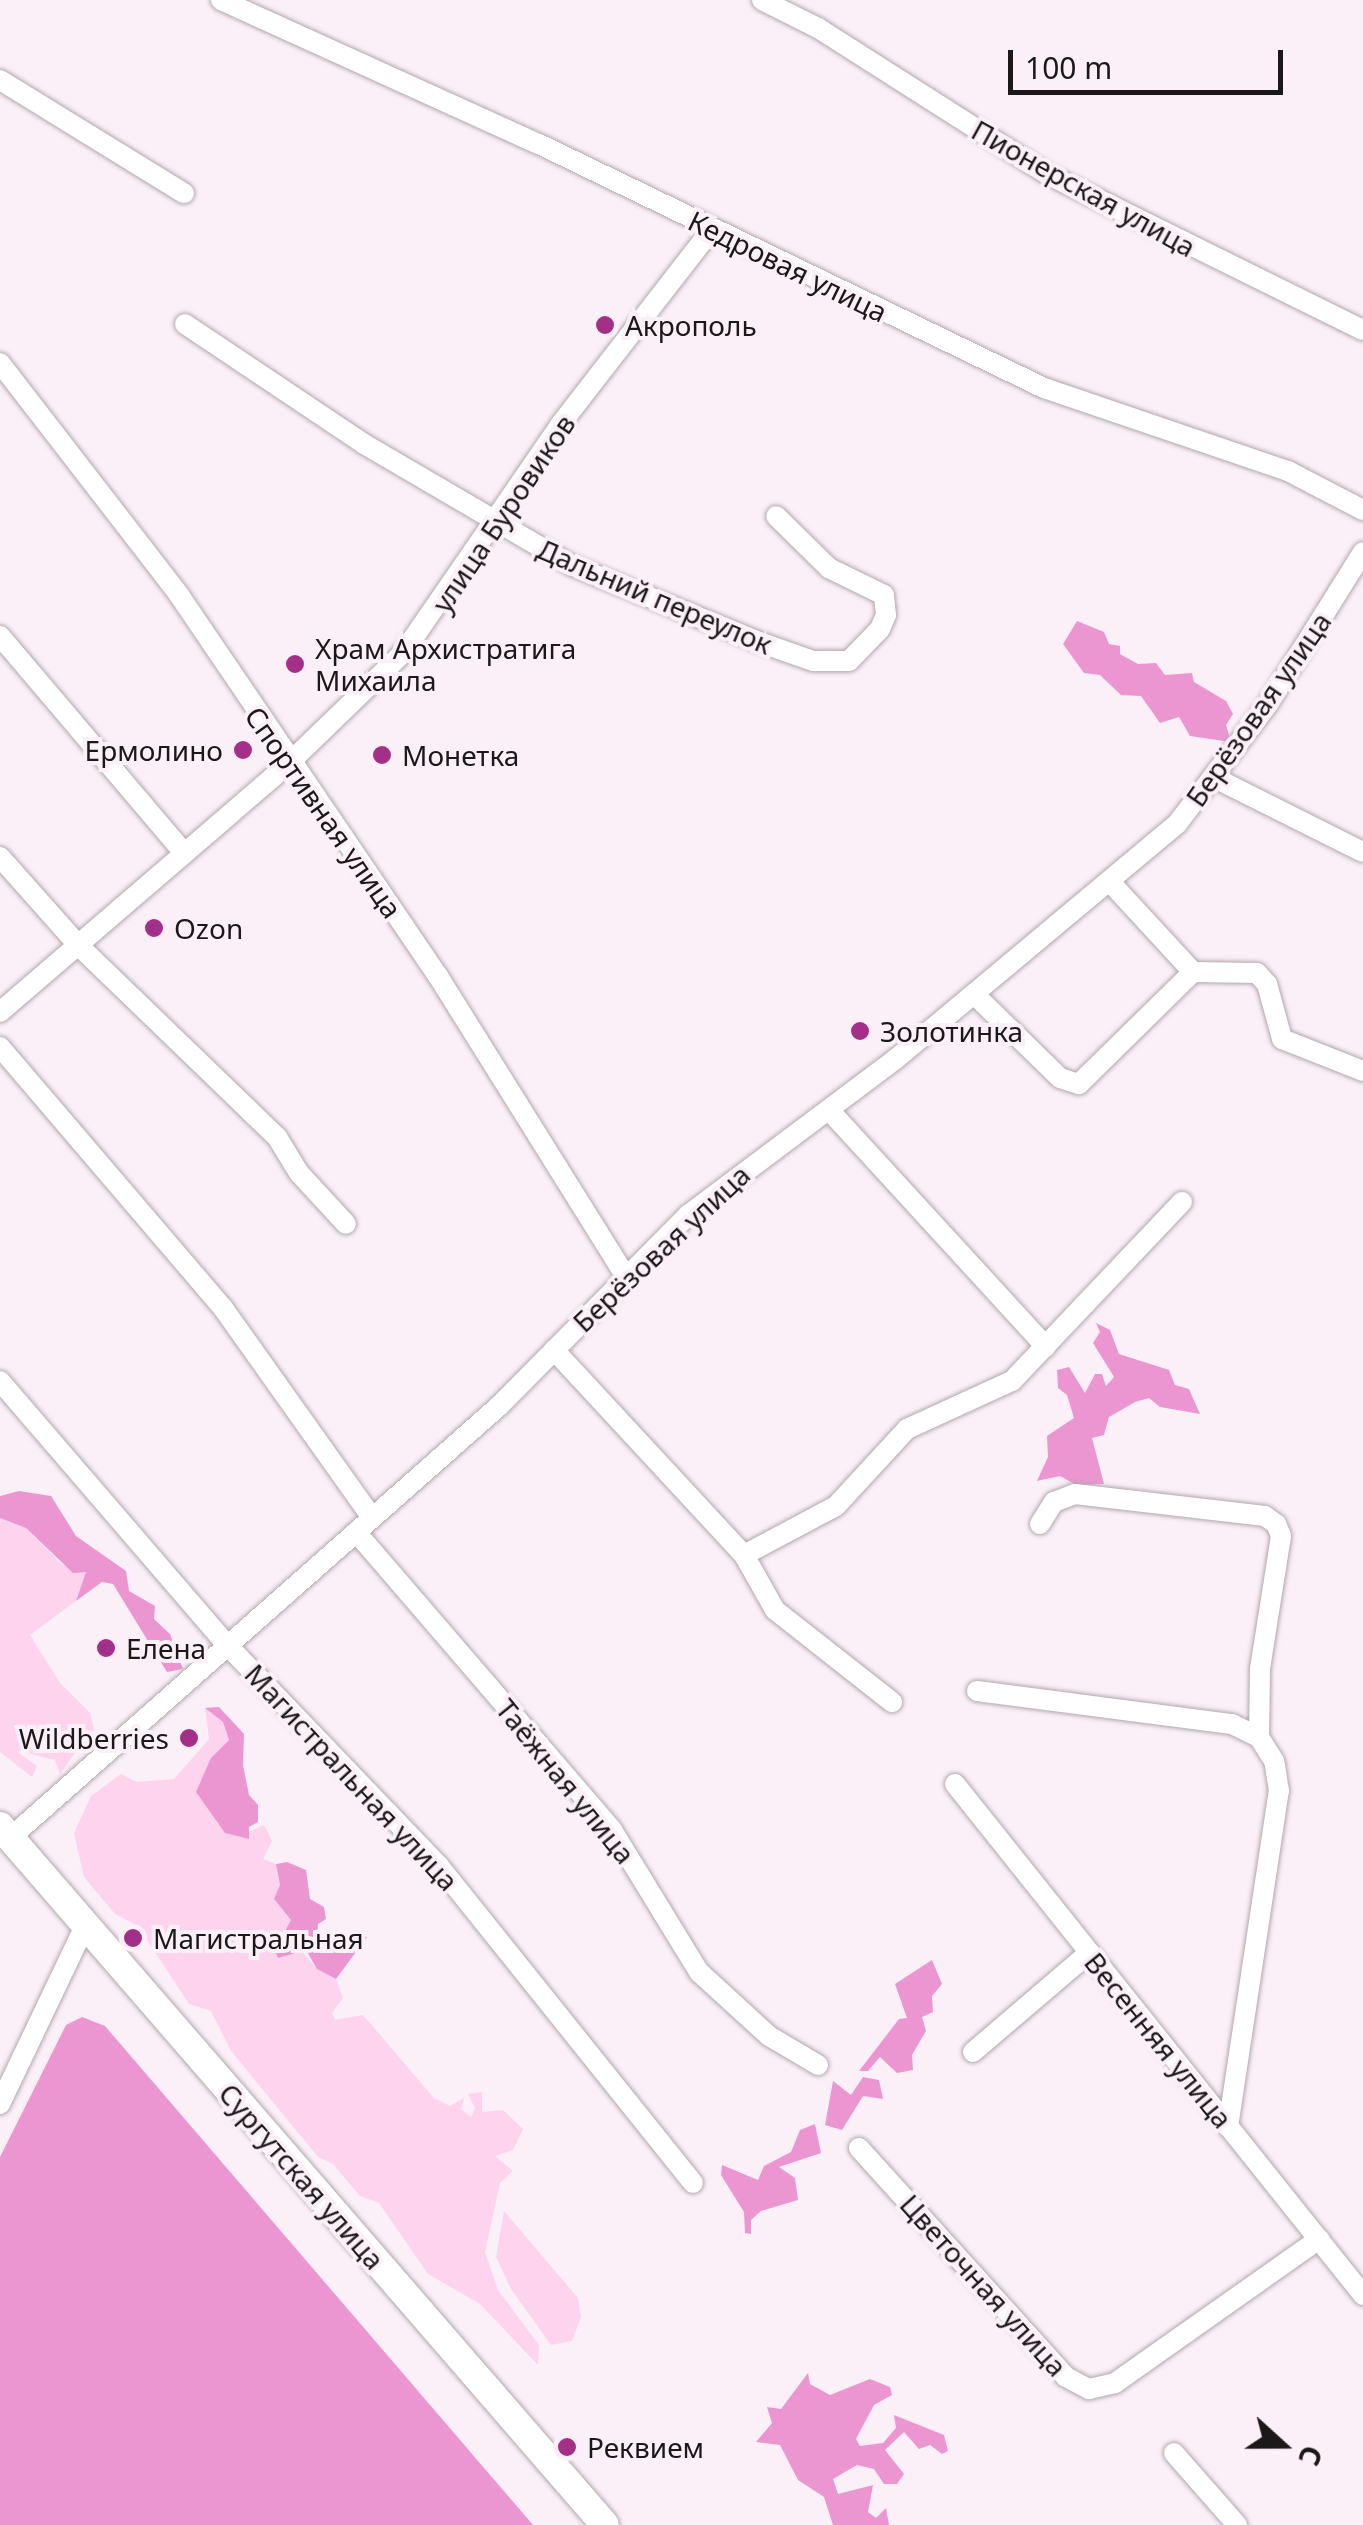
<!DOCTYPE html>
<meta charset="utf-8">
<style>
body{margin:0}
#map{position:relative;width:1363px;height:2525px;overflow:hidden;background:#fbf0f7;font-family:"Noto Sans",sans-serif}
div>[style]{position:absolute}
.green>*{inset:0;background:#fdd3ee}
.forest>*{inset:0;background:#eb96d1}
.roads{filter:drop-shadow(0 0 2px #b1a7ad) drop-shadow(0 0 2px #b1a7ad)}
.minor>*{height:20px;margin:-10px;padding:0 10px;transform-origin:10px;border-radius:10px;background:#fff}
.secondary>*{height:28px;margin:-14px;padding:0 14px;transform-origin:14px;border-radius:14px;background:#fff}
.dots>*{width:28px;height:28px;translate:-50% -50%;box-sizing:border-box;border:5px solid #fbf0f7;border-radius:50%}
span{translate:-50% -50%;white-space:nowrap;text-align:center;line-height:1.15;-webkit-text-stroke:8px #fbf0f7;paint-order:stroke}
.street-label{font-size:28px;color:#1b181a}
.poi-label{font-size:28px;color:#1b181a}
.left{translate:0 -50%;text-align:left}
.right{translate:-100% -50%;text-align:right}
.north{position:absolute;left:1233px;top:2395px;width:100px;height:100px;-webkit-text-stroke:8px #fbf0f7;paint-order:stroke;rotate:111deg;font-size:28px;font-weight:700;line-height:40px;text-align:center;color:#1b181a}
.north::after{content:'';display:block;margin:auto;width:35px;height:45px;background:#1b181a;clip-path:polygon(50% 0,100% 100%,50% 72%,0 100%)}
.scale{position:absolute;left:1008px;top:50px;width:275px;height:45px;box-sizing:border-box;border:5px solid #1b181a;border-top:0;padding-left:12px;font-size:30px;line-height:35px;white-space:nowrap;color:#1b181a;-webkit-text-stroke:8px #fbf0f7;paint-order:stroke}
</style>
<div id="map">
<div class="green">
<i style="clip-path:polygon(0 1518px,26px 1528px,61px 1564px,86px 1572px,76px 1601px,30px 1635px,60px 1683px,90px 1713px,94px 1730px,85px 1739px,82px 1732px,74px 1743px,80px 1746px,60px 1774px,55px 1760px,15px 1750px,37px 1766px,32px 1777px,0 1752px)"></i>
<i style="clip-path:polygon(205px 1708px,223px 1722px,229px 1740px,211px 1758px,202px 1796px,218px 1824px,248px 1832px,264px 1825px,272px 1841px,263px 1859px,276px 1864px,280px 1885px,274px 1899px,291px 1920px,287px 1933px,317px 1969px,336px 1979px,343px 1998px,332px 2013px,335px 2020px,363px 2015px,434px 2098px,450px 2106px,464px 2098px,461px 2109px,471px 2117px,475px 2108px,468px 2094px,482px 2092px,482px 2112px,503px 2110px,523px 2129px,513px 2150px,495px 2156px,513px 2171px,500px 2183px,485px 2252px,498px 2290px,539px 2345px,538px 2365px,480px 2304px,428px 2274px,379px 2203px,360px 2196px,333px 2164px,318px 2157px,231px 2051px,211px 2011px,189px 2004px,138px 1926px,115px 1914px,84px 1877px,74px 1833px,91px 1796px,121px 1774px,137px 1782px,174px 1779px,209px 1739px)"></i>
<i style="clip-path:polygon(504px 2211px,578px 2298px,581px 2317px,572px 2341px,551px 2345px,511px 2289px,496px 2257px)"></i>
</div>
<div class="forest">
<i style="clip-path:polygon(1077px 621px,1104px 632px,1109px 644px,1120px 646px,1120px 654px,1138px 664px,1156px 663px,1165px 675px,1192px 673px,1194px 682px,1226px 701px,1233px 714px,1226px 725px,1231px 742px,1190px 736px,1179px 717px,1160px 723px,1141px 696px,1121px 695px,1100px 675px,1084px 673px,1063px 644px)"></i>
<i style="clip-path:polygon(1096px 1323px,1110px 1330px,1119px 1354px,1169px 1370px,1175px 1385px,1189px 1389px,1200px 1414px,1160px 1407px,1149px 1398px,1135px 1402px,1109px 1417px,1104px 1435px,1092px 1438px,1104px 1484px,1076px 1485px,1060px 1476px,1037px 1481px,1048px 1457px,1047px 1436px,1074px 1418px,1067px 1395px,1058px 1388px,1057px 1370px,1069px 1367px,1085px 1393px,1095px 1374px,1102px 1374px,1106px 1386px,1114px 1377px,1093px 1343px,1100px 1332px)"></i>
<i style="clip-path:polygon(19px 1491px,51px 1496px,76px 1536px,126px 1571px,129px 1591px,155px 1606px,154px 1619px,170px 1634px,183px 1669px,167px 1672px,113px 1584px,102px 1582px,76px 1601px,86px 1572px,73px 1573px,26px 1528px,0 1518px,0 1496px)"></i>
<i style="clip-path:polygon(219px 1707px,244px 1734px,243px 1765px,249px 1795px,258px 1805px,258px 1822px,249px 1827px,249px 1839px,225px 1833px,196px 1792px,211px 1758px,229px 1740px,223px 1722px,205px 1708px)"></i>
<i style="clip-path:polygon(287px 1862px,306px 1870px,310px 1899px,324px 1907px,326px 1919px,318px 1924px,317px 1935px,341px 1943px,351px 1935px,367px 1937px,336px 1979px,317px 1969px,306px 1950px,278px 1958px,275px 1950px,291px 1920px,274px 1899px,280px 1885px,276px 1864px)"></i>
<i style="clip-path:polygon(932px 1960px,942px 1984px,932px 1996px,933px 2012px,922px 2017px,926px 2031px,912px 2055px,913px 2070px,897px 2073px,880px 2057px,868px 2071px,859px 2071px,899px 2019px,907px 2018px,895px 1984px)"></i>
<i style="clip-path:polygon(82px 2017px,105px 2026px,533px 2525px,0 2525px,0 2157px,66px 2025px)"></i>
<i style="clip-path:polygon(863px 2077px,879px 2080px,883px 2099px,863px 2096px,842px 2130px,825px 2125px,833px 2081px,851px 2095px)"></i>
<i style="clip-path:polygon(815px 2124px,821px 2153px,779px 2167px,795px 2178px,798px 2200px,761px 2211px,751px 2220px,751px 2234px,745px 2233px,744px 2212px,721px 2175px,722px 2165px,758px 2180px,764px 2166px,791px 2152px,800px 2130px)"></i>
<i style="clip-path:polygon(808px 2373px,810px 2384px,830px 2395px,870px 2379px,890px 2387px,892px 2395px,874px 2405px,856px 2439px,860px 2446px,883px 2443px,896px 2428px,894px 2415px,944px 2435px,948px 2451px,942px 2454px,930px 2445px,919px 2449px,904px 2432px,885px 2450px,904px 2474px,897px 2484px,884px 2484px,874px 2469px,857px 2465px,833px 2479px,838px 2494px,873px 2485px,868px 2512px,876px 2518px,886px 2508px,889px 2525px,833px 2525px,824px 2497px,798px 2480px,780px 2445px,756px 2442px,772px 2423px,767px 2407px,781px 2409px)"></i>
</div>
<div class="roads">
<div class="minor">
<i style="left:221px;top:0;width:349px;rotate:24.4deg"></i>
<i style="left:539px;top:144px;width:561px;rotate:25.79deg"></i>
<i style="left:1044px;top:388px;width:258px;rotate:18.8deg"></i>
<i style="left:1288px;top:471px;width:85px;rotate:27.5deg"></i>
<i style="left:762px;top:0;width:63px;rotate:26.6deg"></i>
<i style="left:818px;top:28px;width:274px;rotate:32.5deg"></i>
<i style="left:1049px;top:175px;width:350px;rotate:26.3deg"></i>
<i style="left:0;top:80px;width:216px;rotate:31.6deg"></i>
<i style="left:185px;top:324px;width:216px;rotate:33.8deg"></i>
<i style="left:364px;top:444px;width:240px;rotate:30.3deg"></i>
<i style="left:571px;top:565px;width:203px;rotate:22.3deg"></i>
<i style="left:759px;top:642px;width:57px;rotate:19.4deg"></i>
<i style="left:813px;top:661px;width:36px"></i>
<i style="left:849px;top:661px;width:45px;rotate:-45.9deg"></i>
<i style="left:880px;top:629px;width:15px;rotate:-67deg"></i>
<i style="left:886px;top:615px;width:20px;rotate:-96deg"></i>
<i style="left:884px;top:595px;width:61px;rotate:-153.9deg"></i>
<i style="left:829px;top:568px;width:74px;rotate:-135.5deg"></i>
<i style="left:0;top:363px;width:293px;rotate:52.3deg"></i>
<i style="left:179px;top:595px;width:461px;rotate:55.8deg"></i>
<i style="left:438px;top:976px;width:355px;rotate:58deg"></i>
<i style="left:0;top:636px;width:283px;rotate:49.7deg"></i>
<i style="left:1215px;top:778px;width:165px;rotate:26.6deg"></i>
<i style="left:0;top:857px;width:118px;rotate:48.4deg"></i>
<i style="left:78px;top:945px;width:277px;rotate:44deg"></i>
<i style="left:277px;top:1137px;width:42px;rotate:58.6deg"></i>
<i style="left:299px;top:1173px;width:69px;rotate:47.3deg"></i>
<i style="left:1193px;top:972px;width:64px;rotate:0.9deg"></i>
<i style="left:1257px;top:973px;width:15px;rotate:48deg"></i>
<i style="left:1267px;top:984px;width:57px;rotate:74.7deg"></i>
<i style="left:1282px;top:1039px;width:87px;rotate:21.6deg"></i>
<i style="left:974px;top:994px;width:120px;rotate:44.3deg"></i>
<i style="left:1060px;top:1078px;width:20px;rotate:18deg"></i>
<i style="left:1079px;top:1084px;width:160px;rotate:-44.5deg"></i>
<i style="left:1193px;top:972px;width:122px;rotate:-132.7deg"></i>
<i style="left:0;top:1012px;width:380px;rotate:-40.7deg"></i>
<i style="left:288px;top:764px;width:160px;rotate:-44deg"></i>
<i style="left:403px;top:653px;width:277px;rotate:-55.4deg"></i>
<i style="left:560px;top:425px;width:248px;rotate:-52.2deg"></i>
<i style="left:0;top:1047px;width:343px;rotate:49.5deg"></i>
<i style="left:223px;top:1308px;width:257px;rotate:54.6deg"></i>
<i style="left:829px;top:1110px;width:321px;rotate:47.5deg"></i>
<i style="left:554px;top:1350px;width:280px;rotate:47.2deg"></i>
<i style="left:744px;top:1555px;width:63px;rotate:60.6deg"></i>
<i style="left:775px;top:1610px;width:149px;rotate:38.2deg"></i>
<i style="left:0;top:1381px;width:352px;rotate:49.3deg"></i>
<i style="left:230px;top:1648px;width:302px;rotate:46.2deg"></i>
<i style="left:439px;top:1866px;width:406px;rotate:51.3deg"></i>
<i style="left:1040px;top:1524px;width:26px;rotate:-58deg"></i>
<i style="left:1054px;top:1502px;width:22px;rotate:-21deg"></i>
<i style="left:1075px;top:1494px;width:191px;rotate:6.6deg"></i>
<i style="left:1265px;top:1516px;width:14px;rotate:36deg"></i>
<i style="left:1276px;top:1524px;width:13px;rotate:67deg"></i>
<i style="left:1281px;top:1536px;width:135px;rotate:99deg"></i>
<i style="left:1260px;top:1669px;width:68px;rotate:90.8deg"></i>
<i style="left:356px;top:1532px;width:393px;rotate:49.3deg"></i>
<i style="left:612px;top:1830px;width:167px;rotate:58.5deg"></i>
<i style="left:699px;top:1972px;width:95px;rotate:42.4deg"></i>
<i style="left:769px;top:2036px;width:57px;rotate:30.6deg"></i>
<i style="left:744px;top:1555px;width:104px;rotate:-28deg"></i>
<i style="left:836px;top:1506px;width:105px;rotate:-47.3deg"></i>
<i style="left:907px;top:1429px;width:115px;rotate:-24.6deg"></i>
<i style="left:1012px;top:1381px;width:247px;rotate:-46.5deg"></i>
<i style="left:977px;top:1691px;width:257px;rotate:7.4deg"></i>
<i style="left:1232px;top:1724px;width:30px;rotate:26deg"></i>
<i style="left:955px;top:1784px;width:654px;rotate:51.39deg"></i>
<i style="left:10px;top:1838px;width:652px;rotate:-41.46deg"></i>
<i style="left:499px;top:1406px;width:269px;rotate:-45.3deg"></i>
<i style="left:688px;top:1215px;width:261px;rotate:-36.9deg"></i>
<i style="left:897px;top:1058px;width:365px;rotate:-39.9deg"></i>
<i style="left:1177px;top:824px;width:151px;rotate:-52.8deg"></i>
<i style="left:1268px;top:704px;width:179px;rotate:-58deg"></i>
<i style="left:973px;top:2052px;width:153px;rotate:-40.5deg"></i>
<i style="left:0;top:2104px;width:197px;rotate:-64.5deg"></i>
<i style="left:1228px;top:2127px;width:340px;rotate:-81.4deg"></i>
<i style="left:1279px;top:1791px;width:30px;rotate:-99deg"></i>
<i style="left:1274px;top:1761px;width:28px;rotate:-122deg"></i>
<i style="left:859px;top:2148px;width:309px;rotate:47.9deg"></i>
<i style="left:1066px;top:2377px;width:26px;rotate:28deg"></i>
<i style="left:1089px;top:2389px;width:27px;rotate:-13deg"></i>
<i style="left:1115px;top:2383px;width:250px;rotate:-35.2deg"></i>
<i style="left:1174px;top:2453px;width:96px;rotate:48.8deg"></i>
</div>
<div class="secondary">
<i style="left:0;top:1826px;width:924px;rotate:49.12deg"></i>
</div>
</div>
<div class="dots">
<i style="left:605px;top:325px;background:#a42f88"></i>
<i style="left:295px;top:664px;background:#a42f88"></i>
<i style="left:243px;top:750px;background:#a42f88"></i>
<i style="left:382px;top:755px;background:#a42f88"></i>
<i style="left:154px;top:928px;background:#a42f88"></i>
<i style="left:860px;top:1031px;background:#a42f88"></i>
<i style="left:106px;top:1648px;background:#a42f88"></i>
<i style="left:189px;top:1738px;background:#a42f88"></i>
<i style="left:133px;top:1938px;background:#a42f88"></i>
<i style="left:567px;top:2447px;background:#a42f88"></i>
</div>
<div class="street-label">
<span style="left:1084px;top:188px;rotate:29deg">Пионерская улица</span>
<span style="left:788px;top:266px;rotate:26deg">Кедровая улица</span>
<span style="left:503px;top:513px;rotate:-56deg">улица Буровиков</span>
<span style="left:655px;top:596px;rotate:23deg">Дальний переулок</span>
<span style="left:1258px;top:709px;rotate:-55deg">Берёзовая улица</span>
<span style="left:324px;top:812px;rotate:55deg">Спортивная улица</span>
<span style="left:661px;top:1248px;rotate:-43deg">Берёзовая улица</span>
<span style="left:352px;top:1777px;rotate:47deg">Магистральная улица</span>
<span style="left:566px;top:1781px;rotate:51deg">Таёжная улица</span>
<span style="left:1159px;top:2040px;rotate:51deg">Весенняя улица</span>
<span style="left:302px;top:2176px;rotate:49deg">Сургутская улица</span>
<span style="left:984px;top:2285px;rotate:48deg">Цветочная улица</span>
</div>
<div class="poi-label">
<span class="left" style="left:625px;top:325px">Акрополь</span>
<span class="left" style="left:315px;top:664px">Храм Архистратига<br>Михаила</span>
<span class="right" style="left:223px;top:750px">Ермолино</span>
<span class="left" style="left:402px;top:755px">Монетка</span>
<span class="left" style="left:174px;top:928px">Ozon</span>
<span class="left" style="left:880px;top:1031px">Золотинка</span>
<span class="left" style="left:126px;top:1648px">Елена</span>
<span class="right" style="left:169px;top:1738px">Wildberries</span>
<span class="left" style="left:153px;top:1938px">Магистральная</span>
<span class="left" style="left:587px;top:2447px">Реквием</span>
</div>
<div class="north">С</div>
<div class="scale">100 m</div>
</div>
